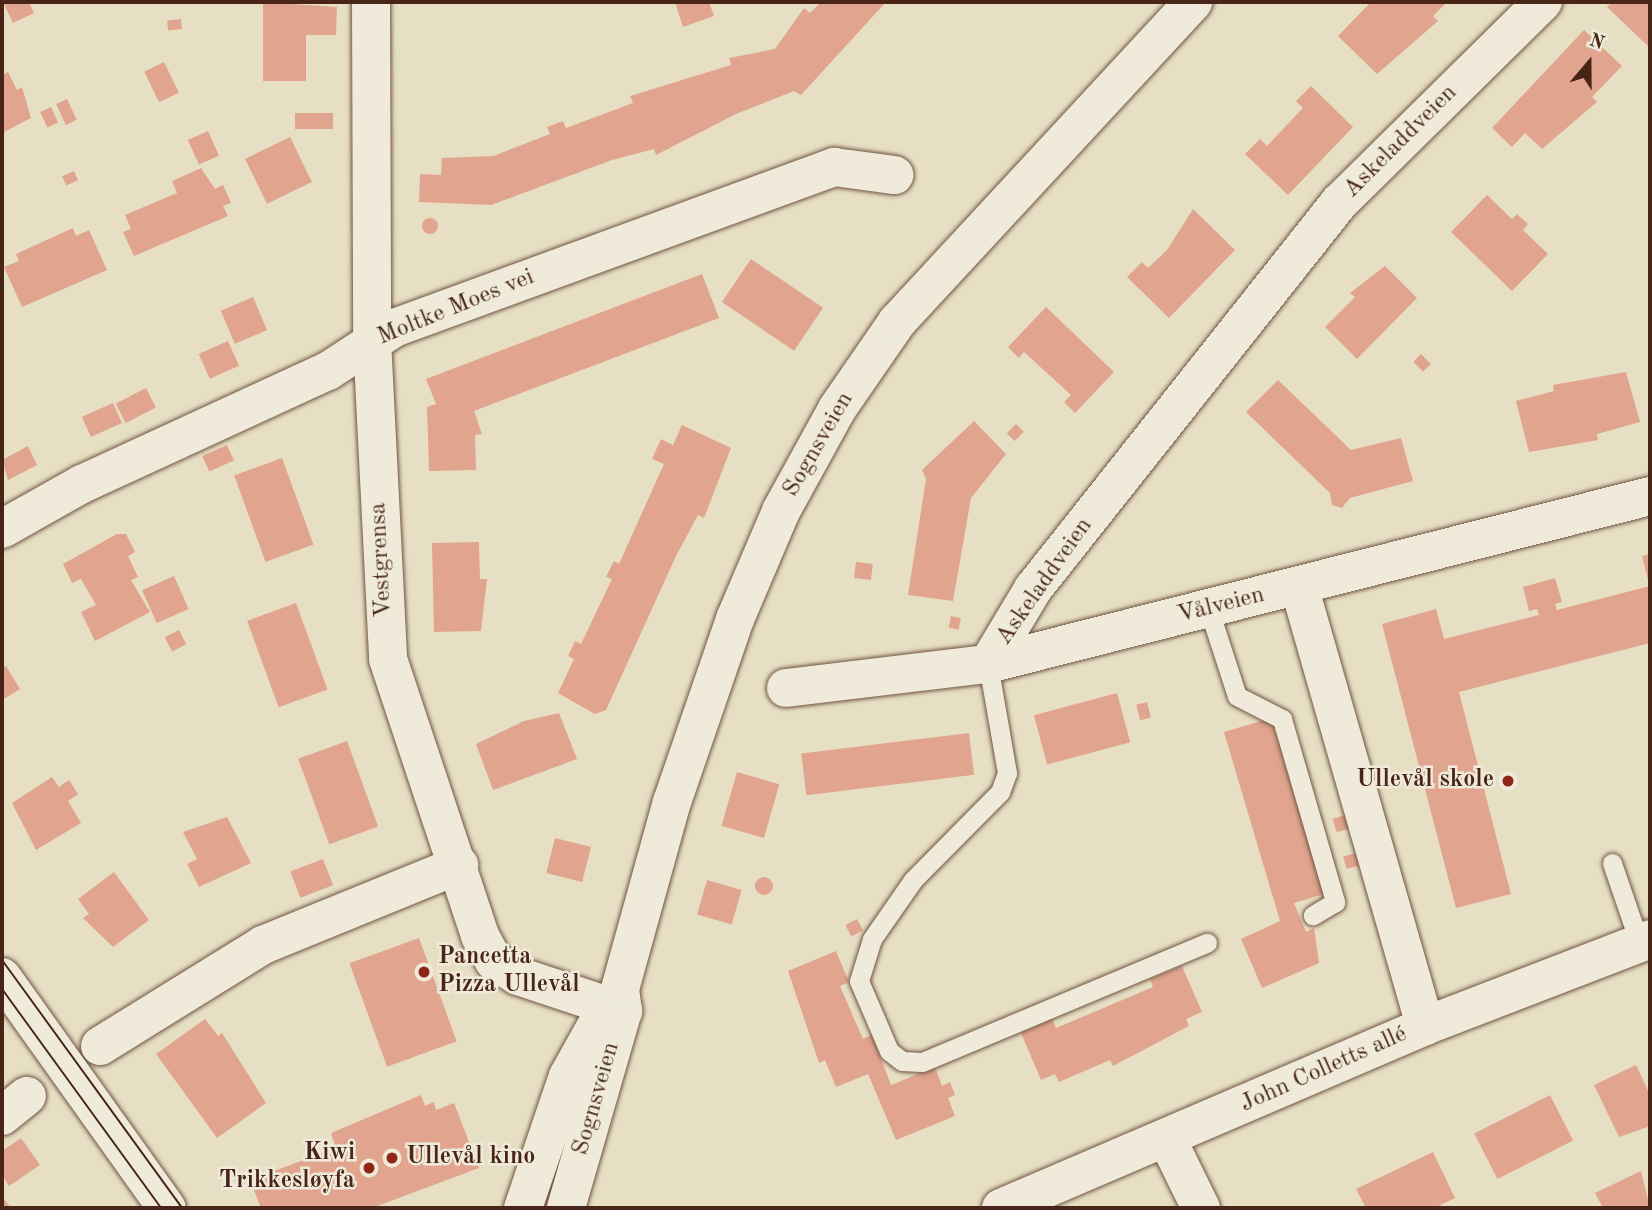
<!DOCTYPE html>
<meta charset="utf-8">
<style>
body{margin:0}
#map{position:relative;width:1652px;height:1210px;overflow:hidden;background:#e7dfc4;font-family:"Old Standard TT",serif}
div>[style]{position:absolute}
.building>*{inset:0;background:#e1a48e;transform-origin:0 0}
.round{border-radius:50%}
.roads{filter:drop-shadow(0 0 2px #705442) drop-shadow(0 0 2px #705442)}
.service>*{height:19px;margin:-9.5px;padding:0 9.5px;transform-origin:9.5px;border-radius:9.5px;background:#efead9}
.minor>*{height:38px;margin:-19px;padding:0 19px;transform-origin:19px;border-radius:19px;background:#efead9}
.secondary>*{height:38px;margin:-19px;padding:0 19px;transform-origin:19px;border-radius:19px;background:#efead9}
.tram>*{height:2px;margin:-1px;padding:0 1px;transform-origin:1px;border-radius:1px;background:#482517}
.dots>*{width:19px;height:19px;translate:-50% -50%;box-sizing:border-box;border:4px solid #efead9;border-radius:50%}
span{translate:-50% -50%;white-space:nowrap;text-align:center;line-height:1.15;-webkit-text-stroke:5px #efead9;paint-order:stroke}
.street-label{font-size:24px;color:#482517}
.poi-label{font-size:24px;color:#482517;font-weight:700}
.right{translate:-100% -50%;text-align:right}
.left{translate:0 -50%;text-align:left}
.frame{position:absolute;inset:0;border:4px solid #482517;pointer-events:none}
.north{position:absolute;left:1554px;top:28px;width:70px;height:70px;-webkit-text-stroke:5px #efead9;paint-order:stroke;rotate:20deg;font-size:19px;font-weight:700;line-height:28px;text-align:center;color:#482517}
.north::after{content:'';display:block;margin:auto;width:24px;height:32px;background:#482517;clip-path:polygon(50% 0,100% 100%,50% 72%,0 100%)}
</style>
<div id="map">
<div class="building">
<i style="clip-path:polygon(3px 2px,29px 2px,34px 13px,13px 23px)"></i>
<i style="clip-path:polygon(263px 2px,337px 7px,336px 35px,306px 35px,306px 81px,263px 81px)"></i>
<i style="clip-path:polygon(675px 2px,709px 2px,714px 16px,683px 27px)"></i>
<i style="clip-path:polygon(821px 2px,886px 2px,801px 95px,794px 91px,736px 114px,656px 155px,654px 149px,612px 160px,491px 205px,419px 202px,420px 174px,441px 175px,442px 158px,493px 156px,550px 134px,547px 127px,563px 121px,566px 128px,633px 103px,630px 96px,731px 65px,729px 58px,775px 49px,804px 8px,810px 13px)"></i>
<i style="clip-path:polygon(1371px 2px,1447px 2px,1433px 16px,1438px 21px,1377px 74px,1338px 36px)"></i>
<i style="clip-path:polygon(1612px 2px,1650px 2px,1650px 48px,1607px 7px)"></i>
<i style="left:181px;top:19px;width:10px;height:14px;rotate:84deg"></i>
<i style="clip-path:polygon(1584px 30px,1622px 66px,1592px 97px,1597px 102px,1542px 149px,1525px 133px,1512px 147px,1492px 128px)"></i>
<i style="left:164px;top:62px;width:34px;height:22px;rotate:64deg"></i>
<i style="clip-path:polygon(8px 72px,17px 90px,22px 87px,31px 118px,2px 133px,2px 75px)"></i>
<i style="clip-path:polygon(1311px 86px,1353px 127px,1288px 195px,1245px 154px,1260px 139px,1267px 146px,1303px 108px,1296px 101px)"></i>
<i style="left:67px;top:99px;width:23px;height:12px;rotate:65deg"></i>
<i style="left:51px;top:107px;width:17px;height:12px;rotate:65deg"></i>
<i style="left:295px;top:113px;width:38px;height:16px"></i>
<i style="left:208px;top:131px;width:27px;height:22px;rotate:66deg"></i>
<i style="left:290px;top:137px;width:50px;height:50px;rotate:64deg"></i>
<i style="clip-path:polygon(201px 168px,215px 189px,223px 185px,231px 203px,223px 206px,228px 216px,134px 256px,123px 232px,131px 229px,125px 215px,177px 193px,172px 181px)"></i>
<i style="left:74px;top:171px;width:10px;height:13px;rotate:66deg"></i>
<i style="clip-path:polygon(1487px 195px,1512px 219px,1517px 214px,1528px 224px,1523px 230px,1548px 254px,1512px 291px,1451px 232px)"></i>
<i style="clip-path:polygon(1193px 209px,1235px 250px,1169px 318px,1127px 277px,1142px 262px,1148px 268px,1167px 250px)"></i>
<i class="round" style="left:422px;top:218px;width:16px;height:16px"></i>
<i style="clip-path:polygon(73px 228px,76px 236px,89px 230px,107px 270px,22px 307px,4px 267px,19px 261px,16px 254px)"></i>
<i style="left:751px;top:259px;width:87px;height:52px;rotate:34deg"></i>
<i style="clip-path:polygon(1385px 266px,1417px 298px,1357px 359px,1325px 327px,1355px 297px,1350px 293px)"></i>
<i style="clip-path:polygon(702px 274px,719px 318px,474px 411px,482px 434px,475px 435px,476px 470px,429px 471px,427px 407px,436px 404px,426px 379px)"></i>
<i style="left:253px;top:297px;width:36px;height:35px;rotate:67deg"></i>
<i style="clip-path:polygon(1046px 307px,1114px 372px,1075px 413px,1064px 402px,1071px 395px,1024px 352px,1019px 358px,1008px 347px)"></i>
<i style="left:228px;top:341px;width:27px;height:32px;rotate:66deg"></i>
<i style="left:1421px;top:354px;width:14px;height:11px;rotate:45deg"></i>
<i style="clip-path:polygon(1626px 372px,1640px 422px,1597px 434px,1598px 440px,1529px 452px,1516px 401px,1554px 391px,1553px 385px)"></i>
<i style="clip-path:polygon(1278px 380px,1351px 450px,1401px 438px,1413px 481px,1350px 498px,1342px 508px,1332px 505px,1330px 493px,1246px 412px)"></i>
<i style="left:146px;top:388px;width:22px;height:34px;rotate:63deg"></i>
<i style="left:113px;top:403px;width:22px;height:34px;rotate:66deg"></i>
<i style="clip-path:polygon(974px 421px,1006px 454px,971px 498px,953px 601px,908px 595px,926px 479px,922px 470px)"></i>
<i style="left:1016px;top:424px;width:11px;height:13px;rotate:45deg"></i>
<i style="clip-path:polygon(682px 425px,731px 448px,704px 518px,698px 515px,676px 556px,606px 710px,595px 714px,558px 693px,574px 659px,568px 656px,575px 641px,581px 644px,612px 579px,606px 577px,614px 561px,619px 564px,664px 464px,652px 459px,661px 439px,673px 445px)"></i>
<i style="left:227px;top:445px;width:17px;height:27px;rotate:66deg"></i>
<i style="clip-path:polygon(28px 446px,37px 465px,8px 480px,2px 460px)"></i>
<i style="left:282px;top:458px;width:92px;height:51px;rotate:70deg"></i>
<i style="clip-path:polygon(117px 534px,126px 534px,135px 552px,128px 556px,138px 577px,131px 580px,150px 612px,95px 641px,81px 612px,96px 605px,81px 579px,72px 583px,63px 564px)"></i>
<i style="clip-path:polygon(479px 542px,480px 579px,487px 579px,481px 631px,434px 632px,432px 543px)"></i>
<i style="clip-path:polygon(1650px 554px,1650px 583px,1649px 584px,1642px 556px)"></i>
<i style="left:856px;top:562px;width:17px;height:16px;rotate:7deg"></i>
<i style="left:174px;top:576px;width:36px;height:35px;rotate:66deg"></i>
<i style="clip-path:polygon(1555px 578px,1562px 602px,1555px 604px,1557px 610px,1650px 586px,1650px 643px,1459px 692px,1511px 894px,1456px 908px,1382px 624px,1436px 609px,1444px 639px,1539px 615px,1537px 609px,1529px 611px,1523px 587px)"></i>
<i style="left:296px;top:603px;width:92px;height:52px;rotate:70deg"></i>
<i style="left:951px;top:616px;width:10px;height:12px;rotate:11deg"></i>
<i style="left:179px;top:630px;width:16px;height:16px;rotate:63deg"></i>
<i style="clip-path:polygon(6px 666px,20px 689px,2px 700px,2px 669px)"></i>
<i style="left:1117px;top:693px;width:51px;height:86px;rotate:75deg"></i>
<i style="left:1147px;top:702px;width:16px;height:11px;rotate:76deg"></i>
<i style="clip-path:polygon(559px 713px,577px 759px,493px 790px,476px 744px,524px 721px)"></i>
<i style="clip-path:polygon(1271px 718px,1324px 894px,1294px 903px,1306px 932px,1314px 928px,1319px 963px,1262px 988px,1241px 939px,1280px 921px,1224px 732px)"></i>
<i style="left:969px;top:733px;width:42px;height:169px;rotate:83deg"></i>
<i style="left:347px;top:741px;width:91px;height:52px;rotate:70deg"></i>
<i style="left:737px;top:772px;width:44px;height:56px;rotate:16deg"></i>
<i style="clip-path:polygon(52px 777px,59px 787px,69px 780px,78px 794px,68px 801px,81px 823px,36px 850px,12px 803px)"></i>
<i style="left:1345px;top:815px;width:14px;height:13px;rotate:73deg"></i>
<i style="clip-path:polygon(227px 817px,251px 863px,199px 887px,187px 864px,197px 859px,183px 832px)"></i>
<i style="left:555px;top:838px;width:37px;height:36px;rotate:14deg"></i>
<i style="left:1357px;top:853px;width:13px;height:14px;rotate:77deg"></i>
<i style="left:323px;top:859px;width:28px;height:35px;rotate:69deg"></i>
<i style="clip-path:polygon(114px 872px,149px 920px,113px 947px,83px 918px,89px 914px,78px 899px)"></i>
<i class="round" style="left:755px;top:877px;width:18px;height:18px"></i>
<i style="left:707px;top:880px;width:36px;height:36px;rotate:16deg"></i>
<i style="left:857px;top:919px;width:13px;height:13px;rotate:63deg"></i>
<i style="left:419px;top:938px;width:110px;height:74px;rotate:70deg"></i>
<i style="clip-path:polygon(836px 951px,849px 982px,840px 986px,863px 1039px,872px 1035px,891px 1085px,935px 1067px,942px 1086px,950px 1082px,955px 1095px,948px 1098px,955px 1116px,896px 1140px,868px 1074px,836px 1087px,825px 1060px,819px 1063px,788px 971px)"></i>
<i style="clip-path:polygon(1182px 966px,1202px 1012px,1186px 1019px,1189px 1026px,1113px 1066px,1110px 1060px,1059px 1082px,1055px 1074px,1041px 1080px,1021px 1033px,1052px 1019px,1056px 1028px,1153px 987px,1150px 979px)"></i>
<i style="clip-path:polygon(205px 1019px,218px 1036px,222px 1033px,266px 1103px,217px 1138px,156px 1054px)"></i>
<i style="clip-path:polygon(1636px 1065px,1650px 1095px,1650px 1126px,1619px 1137px,1594px 1085px)"></i>
<i style="clip-path:polygon(421px 1095px,425px 1106px,434px 1102px,436px 1110px,454px 1103px,479px 1168px,372px 1208px,261px 1208px,250px 1180px,336px 1148px,331px 1133px)"></i>
<i style="left:1550px;top:1095px;width:51px;height:85px;rotate:63deg"></i>
<i style="clip-path:polygon(21px 1138px,40px 1165px,9px 1186px,2px 1175px,2px 1151px)"></i>
<i style="clip-path:polygon(1433px 1152px,1455px 1198px,1434px 1208px,1366px 1208px,1356px 1189px)"></i>
<i style="clip-path:polygon(1641px 1171px,1650px 1208px,1603px 1208px,1595px 1193px)"></i>
<i style="clip-path:polygon(2px 1196px,11px 1208px,2px 1208px)"></i>
</div>
<div class="roads">
<div class="service">
<i style="left:1209px;top:610px;width:90px;rotate:72deg"></i>
<i style="left:1237px;top:696px;width:51px;rotate:27.1deg"></i>
<i style="left:1282px;top:719px;width:191px;rotate:73.8deg"></i>
<i style="left:1335px;top:902px;width:26px;rotate:149deg"></i>
<i style="left:988px;top:664px;width:111px;rotate:80.1deg"></i>
<i style="left:1007px;top:773px;width:20px;rotate:110deg"></i>
<i style="left:1000px;top:792px;width:124px;rotate:134.7deg"></i>
<i style="left:913px;top:880px;width:72px;rotate:124.8deg"></i>
<i style="left:872px;top:939px;width:44px;rotate:107.2deg"></i>
<i style="left:859px;top:981px;width:76px;rotate:66.8deg"></i>
<i style="left:889px;top:1051px;width:16px;rotate:38deg"></i>
<i style="left:902px;top:1061px;width:20px;rotate:3deg"></i>
<i style="left:922px;top:1062px;width:309px;rotate:-22.7deg"></i>
<i style="left:1612px;top:863px;width:83px;rotate:71.1deg"></i>
</div>
<div class="minor">
<i style="left:371px;top:2px;width:338px;rotate:89.8deg"></i>
<i style="left:372px;top:340px;width:319px;rotate:87.1deg"></i>
<i style="left:388px;top:659px;width:292px;rotate:71.6deg"></i>
<i style="left:480px;top:936px;width:29px;rotate:61deg"></i>
<i style="left:494px;top:961px;width:28px;rotate:32deg"></i>
<i style="left:518px;top:976px;width:111px;rotate:18.4deg"></i>
<i style="left:2px;top:529px;width:92px;rotate:-29.4deg"></i>
<i style="left:82px;top:484px;width:271px;rotate:-24.7deg"></i>
<i style="left:328px;top:371px;width:79px;rotate:-33.1deg"></i>
<i style="left:394px;top:328px;width:469px;rotate:-20.1deg"></i>
<i style="left:834px;top:167px;width:61px;rotate:7.6deg"></i>
<i style="left:1299px;top:586px;width:458px;rotate:74deg"></i>
<i style="left:988px;top:664px;width:87px;rotate:-59deg"></i>
<i style="left:1033px;top:589px;width:494px;rotate:-51.6deg"></i>
<i style="left:1340px;top:202px;width:285px;rotate:-44.6deg"></i>
<i style="left:786px;top:688px;width:203px;rotate:-6.8deg"></i>
<i style="left:988px;top:664px;width:683px;rotate:-14.24deg"></i>
<i style="left:2px;top:977px;width:284px;rotate:54.5deg"></i>
<i style="left:100px;top:1046px;width:192px;rotate:-31.8deg"></i>
<i style="left:263px;top:945px;width:212px;rotate:-22.2deg"></i>
<i style="left:2px;top:1116px;width:32px;rotate:-39deg"></i>
<i style="left:1167px;top:1139px;width:77px;rotate:63.8deg"></i>
<i style="left:1001px;top:1208px;width:461px;rotate:-23.2deg"></i>
<i style="left:1425px;top:1026px;width:241px;rotate:-21.1deg"></i>
</div>
<div class="secondary">
<i style="left:523px;top:1208px;width:139px;rotate:-71.2deg"></i>
<i style="left:568px;top:1076px;width:86px;rotate:-60.8deg"></i>
<i style="left:566px;top:1208px;width:205px;rotate:-73.9deg"></i>
<i style="left:623px;top:1011px;width:22px;rotate:-98deg"></i>
<i style="left:620px;top:989px;width:194px;rotate:-74.5deg"></i>
<i style="left:672px;top:802px;width:194px;rotate:-71deg"></i>
<i style="left:735px;top:619px;width:117px;rotate:-66.9deg"></i>
<i style="left:781px;top:511px;width:116px;rotate:-61.2deg"></i>
<i style="left:837px;top:409px;width:106px;rotate:-55.4deg"></i>
<i style="left:897px;top:322px;width:436px;rotate:-47.2deg"></i>
</div>
</div>
<div class="tram">
<i style="left:2px;top:960px;width:306px;rotate:54deg"></i>
<i style="left:2px;top:989px;width:271px;rotate:54deg"></i>
</div>
<div class="dots">
<i style="left:1508px;top:781px;background:#8f2418"></i>
<i style="left:424px;top:972px;background:#8f2418"></i>
<i style="left:392px;top:1158px;background:#8f2418"></i>
<i style="left:369px;top:1168px;background:#8f2418"></i>
</div>
<div class="street-label">
<span style="left:1401px;top:142px;rotate:-45deg">Askeladdveien</span>
<span style="left:456px;top:308px;rotate:-22deg">Moltke Moes vei</span>
<span style="left:819px;top:445px;rotate:-60deg">Sognsveien</span>
<span style="left:382px;top:560px;rotate:-93deg">Vestgrensa</span>
<span style="left:1045px;top:582px;rotate:-55deg">Askeladdveien</span>
<span style="left:1221px;top:606px;rotate:-14deg">Vålveien</span>
<span style="left:1324px;top:1070px;rotate:-24deg">John Colletts allé</span>
<span style="left:597px;top:1099px;rotate:-74deg">Sognsveien</span>
</div>
<div class="poi-label">
<span class="right" style="left:1494px;top:781px">Ullevål skole</span>
<span class="left" style="left:438px;top:972px">Pancetta<br>Pizza Ullevål</span>
<span class="right" style="left:355px;top:1168px">Kiwi<br>Trikkesløyfa</span>
<span class="left" style="left:406px;top:1158px">Ullevål kino</span>
</div>
<div class="frame"></div>
<div class="north">N</div>
</div>
